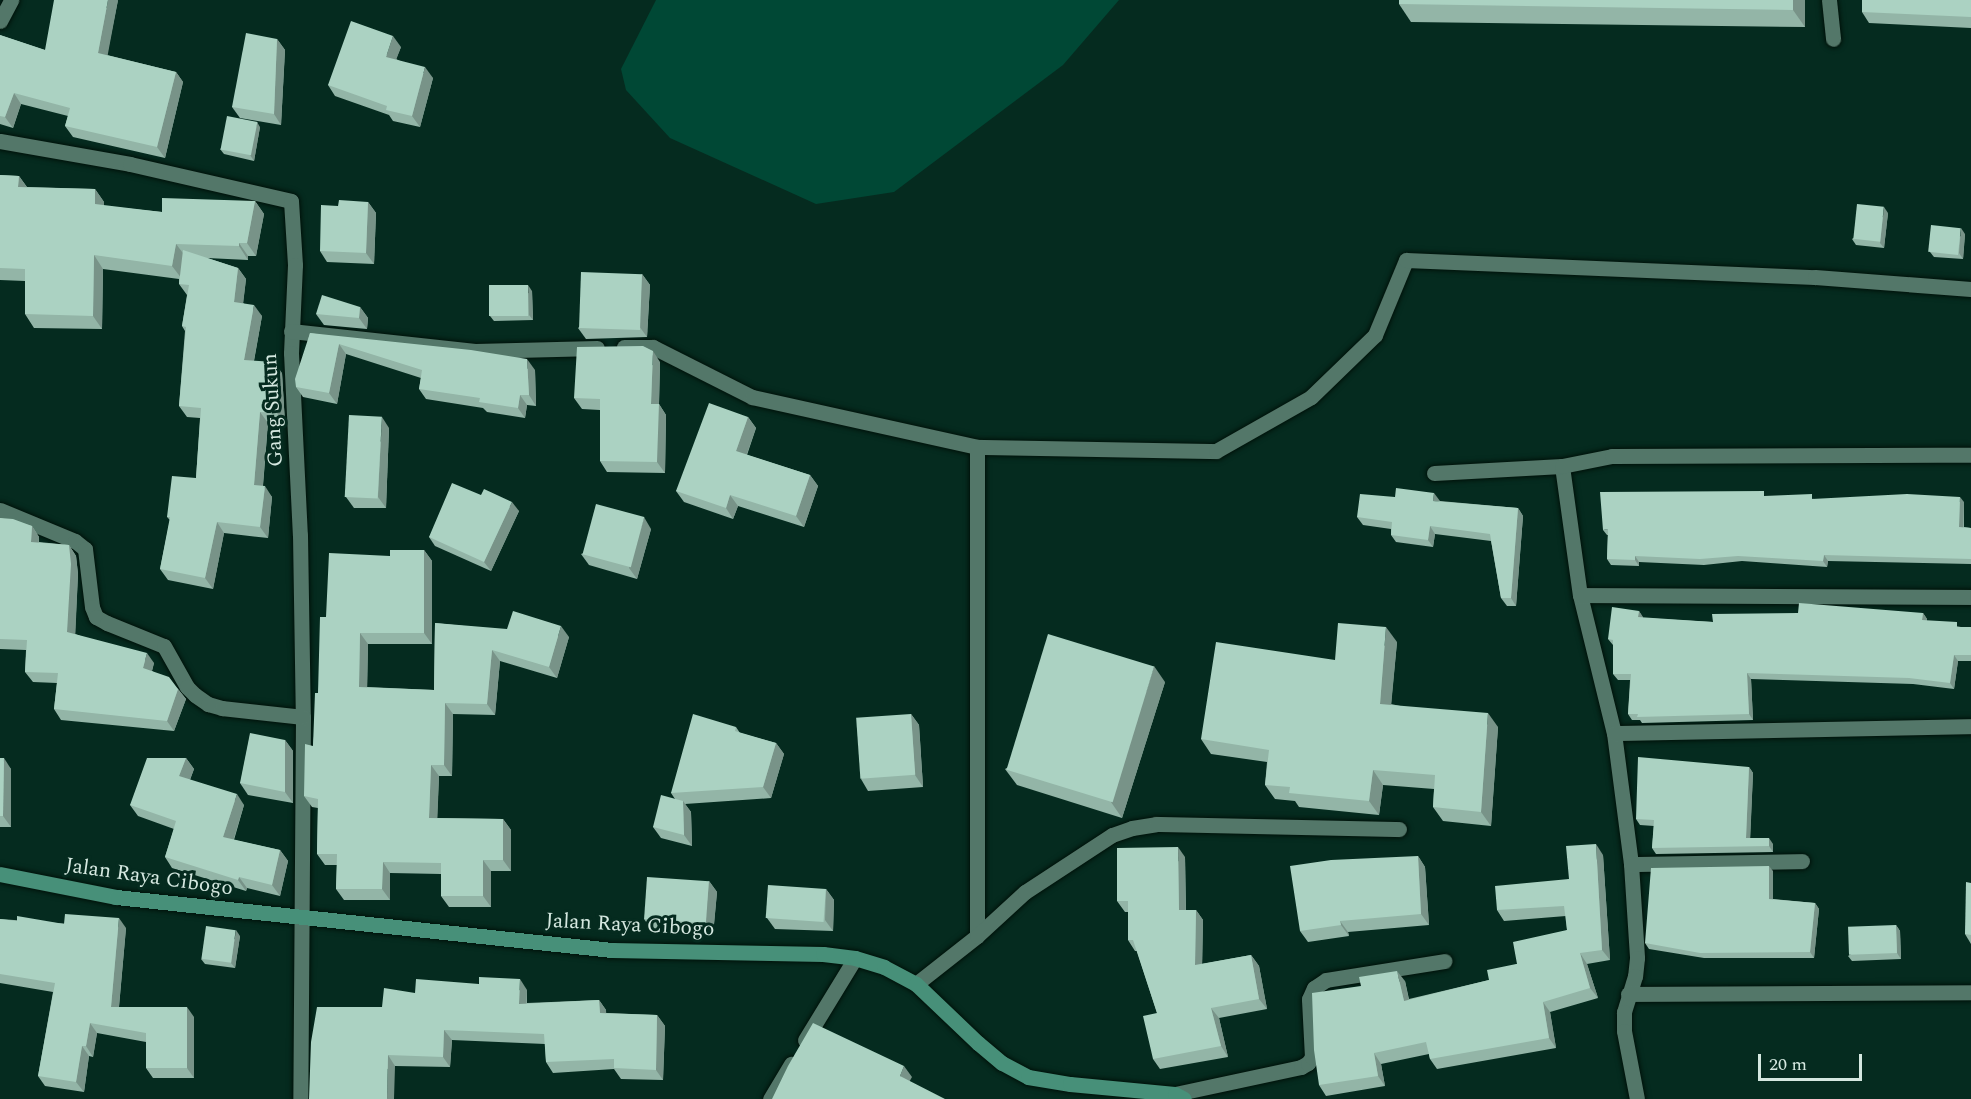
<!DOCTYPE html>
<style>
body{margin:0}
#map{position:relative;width:1971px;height:1099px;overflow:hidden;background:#052b1f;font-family:Spectral,serif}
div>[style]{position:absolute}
.green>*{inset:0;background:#004835}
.roads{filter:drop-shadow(0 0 2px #00120a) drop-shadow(0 0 2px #00120a)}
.street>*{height:15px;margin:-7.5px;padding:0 7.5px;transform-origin:7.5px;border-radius:7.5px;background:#537769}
.secondary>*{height:15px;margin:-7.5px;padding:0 7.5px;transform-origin:7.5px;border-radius:7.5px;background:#479079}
.wall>*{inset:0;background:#93b5a7}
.shaded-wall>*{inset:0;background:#789388}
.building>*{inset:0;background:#abd2c2;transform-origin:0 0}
span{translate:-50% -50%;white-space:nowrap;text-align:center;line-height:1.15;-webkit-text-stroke:6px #052b1f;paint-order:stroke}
.street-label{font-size:21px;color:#d5e8e0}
.scale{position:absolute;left:1758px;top:1054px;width:104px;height:27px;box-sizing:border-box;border:3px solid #d5e8e0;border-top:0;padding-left:8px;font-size:18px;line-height:21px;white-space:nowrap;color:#d5e8e0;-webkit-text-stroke:4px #052b1f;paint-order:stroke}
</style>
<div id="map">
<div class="green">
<i style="clip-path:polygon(656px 0,1119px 0,1063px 65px,894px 192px,816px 204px,670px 138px,626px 90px,621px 69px)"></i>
</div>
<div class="roads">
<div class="street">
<i style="left:1829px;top:0;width:39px;rotate:84deg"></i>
<i style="left:0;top:21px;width:24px;rotate:-62deg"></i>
<i style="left:0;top:141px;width:132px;rotate:10deg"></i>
<i style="left:130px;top:164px;width:165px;rotate:12.9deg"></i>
<i style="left:291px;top:201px;width:64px;rotate:86.4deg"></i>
<i style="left:295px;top:265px;width:88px;rotate:92.6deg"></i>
<i style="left:291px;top:353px;width:182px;rotate:87.2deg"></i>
<i style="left:300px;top:535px;width:182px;rotate:89.1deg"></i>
<i style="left:303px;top:717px;width:382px;rotate:90.4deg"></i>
<i style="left:291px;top:331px;width:185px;rotate:6.2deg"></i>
<i style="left:475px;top:351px;width:122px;rotate:-1.4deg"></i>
<i style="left:624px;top:347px;width:29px"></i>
<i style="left:653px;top:347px;width:111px;rotate:26.8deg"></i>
<i style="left:752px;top:397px;width:230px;rotate:12.5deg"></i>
<i style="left:977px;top:447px;width:239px;rotate:1deg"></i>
<i style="left:1216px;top:451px;width:109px;rotate:-29.6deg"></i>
<i style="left:1311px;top:397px;width:89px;rotate:-44.1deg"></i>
<i style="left:1375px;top:335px;width:81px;rotate:-67.5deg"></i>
<i style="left:1406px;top:260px;width:409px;rotate:2.4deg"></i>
<i style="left:1815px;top:277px;width:156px;rotate:4.4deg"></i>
<i style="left:977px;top:447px;width:489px;rotate:90deg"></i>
<i style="left:1562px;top:466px;width:130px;rotate:82.1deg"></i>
<i style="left:1580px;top:595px;width:142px;rotate:76.2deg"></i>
<i style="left:1614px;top:733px;width:132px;rotate:82.6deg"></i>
<i style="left:1631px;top:864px;width:94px;rotate:86.3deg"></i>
<i style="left:1637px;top:958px;width:18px;rotate:96deg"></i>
<i style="left:1635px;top:976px;width:38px;rotate:107deg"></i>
<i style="left:1624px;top:1012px;width:19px;rotate:90deg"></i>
<i style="left:1624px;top:1031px;width:69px;rotate:79.2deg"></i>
<i style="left:1434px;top:473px;width:128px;rotate:-3.1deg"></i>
<i style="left:1562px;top:466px;width:51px;rotate:-11.3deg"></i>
<i style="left:1612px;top:456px;width:359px;rotate:-0.2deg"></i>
<i style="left:0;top:510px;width:81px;rotate:22.5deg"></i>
<i style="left:75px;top:541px;width:13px;rotate:39deg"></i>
<i style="left:85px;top:549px;width:58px;rotate:83.1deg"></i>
<i style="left:92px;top:607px;width:11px;rotate:68deg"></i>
<i style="left:96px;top:617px;width:13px;rotate:29deg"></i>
<i style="left:107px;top:623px;width:61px;rotate:22deg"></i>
<i style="left:164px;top:646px;width:47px;rotate:60.7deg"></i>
<i style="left:187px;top:687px;width:11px;rotate:45deg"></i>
<i style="left:195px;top:695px;width:16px;rotate:35deg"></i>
<i style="left:208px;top:704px;width:15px;rotate:16deg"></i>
<i style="left:222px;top:708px;width:81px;rotate:6.3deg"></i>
<i style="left:1580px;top:595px;width:391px;rotate:0.3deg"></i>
<i style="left:1614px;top:733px;width:357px;rotate:-1.1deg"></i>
<i style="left:1631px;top:864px;width:171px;rotate:-1deg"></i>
<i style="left:916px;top:984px;width:78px;rotate:-38.2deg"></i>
<i style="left:977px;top:936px;width:65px;rotate:-42.5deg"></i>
<i style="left:1025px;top:892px;width:104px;rotate:-33.2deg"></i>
<i style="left:1112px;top:835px;width:21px;rotate:-19deg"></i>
<i style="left:1132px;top:828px;width:24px;rotate:-9deg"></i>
<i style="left:1156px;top:824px;width:243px;rotate:1.2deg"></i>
<i style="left:1628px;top:994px;width:343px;rotate:-0.3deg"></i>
<i style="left:805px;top:1040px;width:96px;rotate:-58.6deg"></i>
<i style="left:1175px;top:1094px;width:129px;rotate:-12.1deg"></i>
<i style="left:1301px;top:1067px;width:8px;rotate:-30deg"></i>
<i style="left:1308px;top:1063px;width:7px;rotate:-56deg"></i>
<i style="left:1312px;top:1057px;width:58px;rotate:-93deg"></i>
<i style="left:1309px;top:999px;width:12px;rotate:-66deg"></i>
<i style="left:1314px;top:988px;width:14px;rotate:-34deg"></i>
<i style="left:1326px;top:980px;width:120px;rotate:-9.1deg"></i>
<i style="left:770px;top:1099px;width:41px;rotate:-59deg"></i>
</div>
<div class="secondary">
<i style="left:0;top:874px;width:118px;rotate:11.2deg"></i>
<i style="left:116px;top:897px;width:499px;rotate:6.1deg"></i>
<i style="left:612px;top:950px;width:211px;rotate:1.1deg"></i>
<i style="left:823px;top:954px;width:32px;rotate:7deg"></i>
<i style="left:855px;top:958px;width:30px;rotate:17deg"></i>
<i style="left:884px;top:967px;width:36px;rotate:28deg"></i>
<i style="left:916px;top:984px;width:86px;rotate:43.6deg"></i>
<i style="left:978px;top:1043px;width:31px;rotate:40deg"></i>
<i style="left:1002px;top:1063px;width:30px;rotate:28deg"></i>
<i style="left:1028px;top:1077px;width:43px;rotate:9.5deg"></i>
<i style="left:1070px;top:1084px;width:105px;rotate:5.4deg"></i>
<i style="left:1175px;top:1094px;width:10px;rotate:29deg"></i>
</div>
</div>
<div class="wall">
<i style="clip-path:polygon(118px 0,107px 55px,176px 72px,183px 82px,165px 158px,73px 137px,65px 126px,68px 116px,21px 104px,13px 128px,0 124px,0 35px,45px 50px)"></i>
<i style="clip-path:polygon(1805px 0,1805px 27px,1411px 22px,1399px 4px)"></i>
<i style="clip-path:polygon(1971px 0,1971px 28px,1869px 23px,1862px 12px)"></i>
<i style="clip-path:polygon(277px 39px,285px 50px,281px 125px,240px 118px,232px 107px)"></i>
<i style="clip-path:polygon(401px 47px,396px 59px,433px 78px,420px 127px,393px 121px,389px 115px,335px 96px,328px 85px)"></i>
<i style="clip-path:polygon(260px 127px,254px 161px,224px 154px,220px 149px)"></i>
<i style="clip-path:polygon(0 175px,19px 176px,27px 187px,95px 189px,104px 202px,104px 206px,162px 212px,255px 201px,264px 214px,256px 256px,248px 256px,248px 260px,207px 258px,238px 268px,246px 279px,243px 303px,262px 316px,254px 361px,282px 373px,285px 424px,268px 423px,263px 486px,272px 497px,268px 538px,224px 533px,213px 589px,168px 580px,160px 569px,170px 520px,167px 517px,196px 478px,200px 418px,187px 417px,179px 406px,185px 331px,182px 326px,187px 295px,179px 284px,179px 279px,103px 269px,102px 329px,34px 328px,25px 314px,25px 281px,0 280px)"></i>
<i style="clip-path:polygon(368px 202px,376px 213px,374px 264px,327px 262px,320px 251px,338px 206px)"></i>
<i style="clip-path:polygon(1888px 213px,1884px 248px,1856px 245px,1852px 239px)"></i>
<i style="clip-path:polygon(1965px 234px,1963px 259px,1934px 257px,1930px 252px)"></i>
<i style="clip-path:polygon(642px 274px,650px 285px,647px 337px,586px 339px,578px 328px)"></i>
<i style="clip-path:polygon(532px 291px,533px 320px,494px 321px,490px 316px)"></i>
<i style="clip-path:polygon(360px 307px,368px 318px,367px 329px,324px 325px,316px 314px)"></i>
<i style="clip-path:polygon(310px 333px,535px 370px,536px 406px,527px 405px,525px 418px,487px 412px,483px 408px,426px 399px,419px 389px,421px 378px,346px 354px,337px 404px,303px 397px,296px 387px)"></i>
<i style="clip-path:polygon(660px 362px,659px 404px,666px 415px,665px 473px,607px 472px,600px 461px,600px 410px,582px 409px,574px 398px)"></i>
<i style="clip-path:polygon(748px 417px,756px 428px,747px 455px,810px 475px,818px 486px,804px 527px,738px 506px,733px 519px,684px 502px,676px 491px)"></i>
<i style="clip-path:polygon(389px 428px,386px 508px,354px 508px,346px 497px)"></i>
<i style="clip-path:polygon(481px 495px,519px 511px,491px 571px,435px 546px,429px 537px)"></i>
<i style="clip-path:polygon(1767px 496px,1815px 499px,1964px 502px,1964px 527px,1971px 528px,1971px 564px,1828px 561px,1827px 567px,1742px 561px,1704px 565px,1639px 562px,1639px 566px,1611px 565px,1607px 559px,1608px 535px,1607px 535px,1603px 530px)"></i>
<i style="clip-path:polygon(1440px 501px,1518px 508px,1523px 516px,1516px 606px,1507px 606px,1501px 598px,1491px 541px,1435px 534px,1433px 547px,1396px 542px,1391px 535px,1391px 529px,1363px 525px,1357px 517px)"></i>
<i style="clip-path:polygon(0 518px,32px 526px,39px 537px,39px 542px,69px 545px,76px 556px,78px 574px,75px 634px,154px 663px,152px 671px,178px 689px,186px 699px,174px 731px,61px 720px,54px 709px,57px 683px,33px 682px,25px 672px,26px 650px,0 649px)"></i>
<i style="clip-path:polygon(651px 529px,637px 579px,589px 565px,581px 554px)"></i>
<i style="clip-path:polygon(424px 550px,432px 561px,432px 644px,368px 644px,367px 687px,434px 690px,435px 623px,569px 637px,557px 678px,500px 661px,495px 715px,453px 714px,452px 776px,439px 776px,437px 818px,503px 819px,511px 830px,511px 871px,491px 871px,491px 907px,449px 907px,441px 896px,441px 874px,390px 873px,390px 900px,344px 900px,336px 889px,337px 865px,325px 865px,317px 854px,318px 808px,312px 807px,304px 796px,313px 746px,326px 617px,390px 556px)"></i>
<i style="clip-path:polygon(1639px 611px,1643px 618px,1713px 622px,1923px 613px,1927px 619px,1927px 621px,1961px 627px,1971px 627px,1971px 661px,1958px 661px,1954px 689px,1913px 684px,1751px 679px,1753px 720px,1642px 723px,1640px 720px,1632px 720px,1628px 714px,1630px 680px,1618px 680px,1613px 674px,1613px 645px,1608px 639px)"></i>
<i style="clip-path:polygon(1397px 642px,1391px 704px,1498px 727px,1491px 826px,1443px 821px,1433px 807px,1434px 789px,1383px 785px,1379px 815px,1299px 807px,1295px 801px,1275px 799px,1265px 785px,1267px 762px,1211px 754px,1201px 739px,1335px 660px)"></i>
<i style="clip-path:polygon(1165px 682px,1122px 818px,1017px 785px,1005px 769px)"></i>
<i style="clip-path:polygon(911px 714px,919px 725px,923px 787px,868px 791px,861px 779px)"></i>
<i style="clip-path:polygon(736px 727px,740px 733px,776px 743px,784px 754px,771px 798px,685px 804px,691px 812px,692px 846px,661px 838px,653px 827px,675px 799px,671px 793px)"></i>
<i style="clip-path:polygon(285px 740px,293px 751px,293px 803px,248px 795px,240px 783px)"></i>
<i style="clip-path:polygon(0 758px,11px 769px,11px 827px,0 827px)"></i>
<i style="clip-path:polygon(186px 758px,194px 769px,190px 780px,244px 805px,234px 840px,280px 850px,288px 861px,280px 896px,247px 888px,246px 891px,172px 868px,165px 857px,174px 829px,138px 816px,130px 805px)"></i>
<i style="clip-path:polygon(1749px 767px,1753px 773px,1750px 838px,1773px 844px,1773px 852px,1656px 854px,1652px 848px,1654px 826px,1640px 825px,1636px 819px)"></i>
<i style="clip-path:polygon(1603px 855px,1610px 960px,1587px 964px,1598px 998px,1550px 1012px,1556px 1048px,1437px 1069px,1430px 1059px,1429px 1054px,1381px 1064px,1385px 1086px,1326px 1096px,1319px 1085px,1361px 986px,1405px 981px,1409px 999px,1489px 980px,1517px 964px,1567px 930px,1566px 916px,1504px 921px,1497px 910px,1569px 879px)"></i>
<i style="clip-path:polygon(1418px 856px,1425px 867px,1429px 925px,1348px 932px,1349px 936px,1308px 942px,1300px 931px)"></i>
<i style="clip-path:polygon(1185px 857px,1186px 910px,1196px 910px,1203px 920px,1202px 964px,1251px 955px,1259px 966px,1267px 1009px,1219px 1018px,1228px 1057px,1160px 1069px,1153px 1059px,1157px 1013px,1137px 951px,1135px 951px,1128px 940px,1128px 912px,1125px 912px,1117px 901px)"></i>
<i style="clip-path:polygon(1773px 871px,1773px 899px,1815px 903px,1819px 909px,1814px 958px,1704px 958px,1649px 949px,1645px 943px)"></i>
<i style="clip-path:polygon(709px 881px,717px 892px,713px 935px,652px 930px,644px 919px)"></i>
<i style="clip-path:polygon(1971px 883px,1971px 944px,1965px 934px)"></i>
<i style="clip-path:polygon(826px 889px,834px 900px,833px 931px,775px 929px,767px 918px)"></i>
<i style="clip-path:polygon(0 919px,126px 928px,119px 1007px,194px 1017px,194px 1078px,153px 1078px,146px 1068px,146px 1042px,97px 1033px,93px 1057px,89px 1056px,84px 1092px,45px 1086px,38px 1076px,53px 992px,0 983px,0 986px)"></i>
<i style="clip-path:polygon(1896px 925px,1900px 931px,1901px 959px,1852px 961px,1848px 956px)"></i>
<i style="clip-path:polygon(240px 936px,235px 968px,205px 964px,201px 959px)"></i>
<i style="clip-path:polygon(527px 990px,527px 1003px,599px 1000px,606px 1010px,606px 1013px,657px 1015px,665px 1026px,663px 1080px,621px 1079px,614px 1069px,553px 1073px,546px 1062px,545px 1044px,452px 1040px,450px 1067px,395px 1066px,309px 1099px,382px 1007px,415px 993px)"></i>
</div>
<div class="shaded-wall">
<i style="clip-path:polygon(108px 0,118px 0,106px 64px,98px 53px)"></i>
<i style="clip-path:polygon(1793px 0,1805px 0,1805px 27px,1793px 10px)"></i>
<i style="clip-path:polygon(393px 36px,401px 47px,393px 68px,386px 57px)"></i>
<i style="clip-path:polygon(277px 39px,285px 50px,281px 125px,274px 114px)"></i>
<i style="clip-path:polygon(425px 67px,433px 78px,420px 127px,412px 116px)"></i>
<i style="clip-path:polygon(176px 72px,183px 82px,165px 158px,157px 147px)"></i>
<i style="clip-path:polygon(14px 93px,21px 104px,13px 128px,5px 117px)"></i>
<i style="clip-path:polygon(257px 122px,260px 127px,254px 161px,250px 155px)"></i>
<i style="clip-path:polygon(19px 176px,28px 189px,18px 187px)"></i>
<i style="clip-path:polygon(95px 189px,104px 202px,104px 218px,95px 204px)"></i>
<i style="clip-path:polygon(255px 201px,264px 214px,256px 256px,247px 243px)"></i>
<i style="clip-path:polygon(368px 202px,376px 213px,374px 264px,366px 253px)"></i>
<i style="clip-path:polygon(1884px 207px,1888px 213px,1884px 248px,1880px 243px)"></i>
<i style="clip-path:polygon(1961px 228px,1965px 234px,1963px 259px,1959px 253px)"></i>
<i style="clip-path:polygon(239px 243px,248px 256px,248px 260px,239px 246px)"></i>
<i style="clip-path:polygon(176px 244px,186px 257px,182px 279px,172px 266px)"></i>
<i style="clip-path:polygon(94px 255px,103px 269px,102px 329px,93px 316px)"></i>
<i style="clip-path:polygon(238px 268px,246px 279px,242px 313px,234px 302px)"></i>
<i style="clip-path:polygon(642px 274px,650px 285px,647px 337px,639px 326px)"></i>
<i style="clip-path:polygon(528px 285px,532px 291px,533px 320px,529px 315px)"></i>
<i style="clip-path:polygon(254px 305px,262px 316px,252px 371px,244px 360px)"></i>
<i style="clip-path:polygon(360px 307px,368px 318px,367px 329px,359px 318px)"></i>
<i style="clip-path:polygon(339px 344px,346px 354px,337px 404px,329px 393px)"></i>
<i style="clip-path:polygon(653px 351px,660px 362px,659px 404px,666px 415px,665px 473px,657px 462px,651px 404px)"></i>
<i style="clip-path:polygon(527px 359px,535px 370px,536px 406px,529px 395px)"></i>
<i style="clip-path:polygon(274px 362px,282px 373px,285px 424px,277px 413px)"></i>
<i style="clip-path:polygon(520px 395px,527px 405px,525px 418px,518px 408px)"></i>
<i style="clip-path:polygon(260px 412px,268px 423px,262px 496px,254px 485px)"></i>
<i style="clip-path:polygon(382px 417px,389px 428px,386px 508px,378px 497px)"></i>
<i style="clip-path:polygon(748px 417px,756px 428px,744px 462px,736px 451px)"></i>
<i style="clip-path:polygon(810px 475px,818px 486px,804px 527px,796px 516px)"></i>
<i style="clip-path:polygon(265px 486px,272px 497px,268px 538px,260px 527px)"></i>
<i style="clip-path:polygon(1434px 493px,1440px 501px,1433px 501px)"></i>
<i style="clip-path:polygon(730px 495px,738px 506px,733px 519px,726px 508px)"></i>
<i style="clip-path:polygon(1960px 497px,1964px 502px,1963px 533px,1959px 527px)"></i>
<i style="clip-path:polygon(512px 502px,519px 511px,491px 571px,484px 562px)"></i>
<i style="clip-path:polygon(1518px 508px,1523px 516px,1516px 606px,1511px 598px)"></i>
<i style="clip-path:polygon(644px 517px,651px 529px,637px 579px,629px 568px)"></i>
<i style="clip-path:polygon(217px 522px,224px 533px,213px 589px,205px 578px)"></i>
<i style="clip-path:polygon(32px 526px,39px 537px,38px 552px,31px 542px)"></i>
<i style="clip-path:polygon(1430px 526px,1435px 534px,1433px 547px,1428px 540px)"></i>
<i style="clip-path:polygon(69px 545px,76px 556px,78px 574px,75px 642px,67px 632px)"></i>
<i style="clip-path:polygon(424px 550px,432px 561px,432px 644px,424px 633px)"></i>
<i style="clip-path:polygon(1824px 555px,1828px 561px,1827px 567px,1823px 561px)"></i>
<i style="clip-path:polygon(1635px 556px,1639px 562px,1639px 566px,1635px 560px)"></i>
<i style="clip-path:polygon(1639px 611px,1643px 617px,1642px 623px,1638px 617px)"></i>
<i style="clip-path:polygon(1923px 613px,1927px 619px,1927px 627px,1922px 620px)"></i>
<i style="clip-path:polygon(561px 626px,569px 637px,557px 678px,549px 667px)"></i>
<i style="clip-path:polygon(1386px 627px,1397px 642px,1390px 718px,1380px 704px)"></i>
<i style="clip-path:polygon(360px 633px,368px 644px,367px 698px,359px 687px)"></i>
<i style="clip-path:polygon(492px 650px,500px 661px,495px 715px,487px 704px)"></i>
<i style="clip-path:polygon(147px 653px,154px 663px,150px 678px,143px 668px)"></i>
<i style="clip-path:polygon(1954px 655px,1958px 661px,1954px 689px,1950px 683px)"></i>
<i style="clip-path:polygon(1154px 666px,1165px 682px,1122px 818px,1111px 802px)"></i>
<i style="clip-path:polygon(1747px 673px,1751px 679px,1753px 720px,1749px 714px)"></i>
<i style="clip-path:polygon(178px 689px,186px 699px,174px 731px,167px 721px)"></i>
<i style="clip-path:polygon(445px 703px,453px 714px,452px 776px,444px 765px)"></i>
<i style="clip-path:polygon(1488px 713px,1498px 727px,1491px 826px,1481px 812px)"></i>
<i style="clip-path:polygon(911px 714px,919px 725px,923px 787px,915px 775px)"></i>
<i style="clip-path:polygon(285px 740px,293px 751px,293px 803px,285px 792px)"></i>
<i style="clip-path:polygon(776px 743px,784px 754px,771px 798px,763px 787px)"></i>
<i style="clip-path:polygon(4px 758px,11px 769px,11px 827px,3px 816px)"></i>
<i style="clip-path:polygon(186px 758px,194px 769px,187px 787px,179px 776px)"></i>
<i style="clip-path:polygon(431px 765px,439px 776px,437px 829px,429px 818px)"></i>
<i style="clip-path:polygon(1749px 767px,1753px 773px,1750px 844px,1746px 838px)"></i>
<i style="clip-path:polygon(1373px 770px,1383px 785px,1379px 815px,1369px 801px)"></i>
<i style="clip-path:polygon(237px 794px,244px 805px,231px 848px,223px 837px)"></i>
<i style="clip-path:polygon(683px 801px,691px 812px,692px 846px,684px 835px)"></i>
<i style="clip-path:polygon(503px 819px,511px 830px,511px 871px,503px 860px)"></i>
<i style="clip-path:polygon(1769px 838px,1773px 844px,1773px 852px,1769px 846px)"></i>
<i style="clip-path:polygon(1596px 844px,1603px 855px,1610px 960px,1602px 950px)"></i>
<i style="clip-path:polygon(1178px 847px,1185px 857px,1186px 920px,1179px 910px)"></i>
<i style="clip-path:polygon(280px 850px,288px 861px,280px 896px,272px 885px)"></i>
<i style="clip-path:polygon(1418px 856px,1425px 867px,1429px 925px,1421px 914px)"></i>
<i style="clip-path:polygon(483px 860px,491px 871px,491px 907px,483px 896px)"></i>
<i style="clip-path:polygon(383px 862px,390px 873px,390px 900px,382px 889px)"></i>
<i style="clip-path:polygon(1769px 866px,1773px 871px,1773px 904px,1769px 899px)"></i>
<i style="clip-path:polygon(239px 877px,247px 888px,246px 891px,238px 880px)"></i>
<i style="clip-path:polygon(709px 881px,717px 892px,713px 935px,705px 924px)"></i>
<i style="clip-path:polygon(826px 889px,834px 900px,833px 931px,825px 920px)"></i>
<i style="clip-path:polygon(1815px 903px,1819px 909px,1814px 958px,1810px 952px)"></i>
<i style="clip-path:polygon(1196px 910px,1203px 920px,1202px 975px,1195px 965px)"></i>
<i style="clip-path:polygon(119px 918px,126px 928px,118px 1017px,111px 1007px)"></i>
<i style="clip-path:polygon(1340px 921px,1348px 932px,1349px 936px,1341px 925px)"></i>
<i style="clip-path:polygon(1896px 925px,1900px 931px,1901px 959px,1897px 953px)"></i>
<i style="clip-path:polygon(236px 930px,240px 936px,235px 968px,231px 963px)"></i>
<i style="clip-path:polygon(1580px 953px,1587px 964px,1598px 998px,1590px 988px)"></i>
<i style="clip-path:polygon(1251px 955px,1259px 966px,1267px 1009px,1259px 999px)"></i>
<i style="clip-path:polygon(1397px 971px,1405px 981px,1411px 1011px,1404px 1001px)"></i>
<i style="clip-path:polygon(520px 979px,527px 990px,526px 1014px,519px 1004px)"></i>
<i style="clip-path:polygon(599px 1000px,606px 1010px,607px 1023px,600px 1013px)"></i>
<i style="clip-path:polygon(1543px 1002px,1550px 1012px,1556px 1048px,1549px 1038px)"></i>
<i style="clip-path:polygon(187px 1007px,194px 1017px,194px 1078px,187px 1068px)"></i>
<i style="clip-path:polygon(1211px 1008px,1219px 1018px,1228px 1057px,1221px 1046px)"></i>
<i style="clip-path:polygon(657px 1015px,665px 1026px,663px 1080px,656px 1070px)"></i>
<i style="clip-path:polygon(90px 1023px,97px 1033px,93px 1057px,86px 1046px)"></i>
<i style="clip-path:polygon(444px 1030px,452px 1040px,450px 1067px,443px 1057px)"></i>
<i style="clip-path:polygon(82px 1046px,89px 1056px,84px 1092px,76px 1082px)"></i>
<i style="clip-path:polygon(1374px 1053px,1381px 1064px,1385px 1086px,1378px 1076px)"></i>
<i style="clip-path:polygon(388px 1055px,395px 1066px,394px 1099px,387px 1099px)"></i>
<i style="clip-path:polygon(904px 1066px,912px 1077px,907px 1086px,900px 1076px)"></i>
</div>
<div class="building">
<i style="clip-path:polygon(54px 0,108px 0,98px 53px,176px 72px,157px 147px,65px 126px,70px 108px,14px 93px,5px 117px,0 116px,0 35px,45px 50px)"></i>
<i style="clip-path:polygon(1399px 0,1793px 0,1793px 10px,1399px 4px)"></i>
<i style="clip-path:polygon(1862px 0,1971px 0,1971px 17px,1862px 12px)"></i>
<i style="clip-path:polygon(351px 21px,393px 36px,386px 57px,425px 67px,412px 116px,386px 110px,387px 106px,328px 85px)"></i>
<i style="clip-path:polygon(246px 33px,277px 39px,274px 114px,232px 107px)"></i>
<i style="left:227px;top:116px;width:31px;height:34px;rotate:11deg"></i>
<i style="clip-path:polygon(0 175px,19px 176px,18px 187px,95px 189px,95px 204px,162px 212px,162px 198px,255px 201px,247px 243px,239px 243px,239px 246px,176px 244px,172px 266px,94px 255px,93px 316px,25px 314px,25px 269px,0 268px)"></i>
<i style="clip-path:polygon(339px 200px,368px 202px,366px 253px,320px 251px,321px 205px,338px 206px)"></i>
<i style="left:1857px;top:204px;width:27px;height:35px;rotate:6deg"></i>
<i style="left:1931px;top:225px;width:30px;height:27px;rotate:6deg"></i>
<i style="clip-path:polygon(183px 250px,238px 268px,234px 302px,254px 305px,244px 360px,274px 362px,277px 413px,260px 412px,254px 485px,265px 486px,260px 527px,217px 522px,205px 578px,160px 569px,170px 517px,167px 517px,172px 476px,196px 478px,201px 408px,179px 406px,186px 327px,182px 326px,189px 285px,179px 284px)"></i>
<i style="left:581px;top:272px;width:61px;height:56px;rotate:2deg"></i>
<i style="left:489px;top:285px;width:39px;height:31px"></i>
<i style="clip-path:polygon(322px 295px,360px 307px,359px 318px,316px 314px)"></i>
<i style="clip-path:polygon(310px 333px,471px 350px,527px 359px,529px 395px,520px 395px,518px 408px,479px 402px,480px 398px,419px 389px,422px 370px,339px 344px,329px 393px,296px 387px,295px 379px)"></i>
<i style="clip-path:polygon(643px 346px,653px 351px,651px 404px,659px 404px,657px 462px,600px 461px,600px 399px,574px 398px,577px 347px)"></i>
<i style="clip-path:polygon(709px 403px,748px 417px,736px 451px,810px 475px,796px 516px,730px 495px,726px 508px,676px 491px)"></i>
<i style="left:349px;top:415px;width:33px;height:82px;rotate:3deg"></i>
<i style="clip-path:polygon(452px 483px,481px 495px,484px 489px,512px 502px,484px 562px,429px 537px)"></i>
<i style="clip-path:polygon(1396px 488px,1434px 493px,1433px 501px,1518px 508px,1511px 598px,1501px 598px,1490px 534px,1430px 526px,1428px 540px,1391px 535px,1392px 522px,1357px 517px,1360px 494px,1395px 497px)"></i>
<i style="clip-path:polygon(1764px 491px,1764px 496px,1812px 494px,1812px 499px,1907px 494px,1960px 497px,1959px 527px,1971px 528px,1971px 559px,1824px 555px,1823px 561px,1738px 556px,1700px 559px,1635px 556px,1635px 560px,1607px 559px,1608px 529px,1603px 530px,1600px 492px)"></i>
<i style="left:596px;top:504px;width:50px;height:52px;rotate:15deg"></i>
<i style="clip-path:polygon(0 518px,13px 519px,32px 526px,31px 542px,69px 545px,71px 564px,67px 632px,147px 653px,143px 668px,169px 677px,178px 689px,167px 721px,54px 709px,58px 673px,25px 672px,27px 640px,0 639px)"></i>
<i style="clip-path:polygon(390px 550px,424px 550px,424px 633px,360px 633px,359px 687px,434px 690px,435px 623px,507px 629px,513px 611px,561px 626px,549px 667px,492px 650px,487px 704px,445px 703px,444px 765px,431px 765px,429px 818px,503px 819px,503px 860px,483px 860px,483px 896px,441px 896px,441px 863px,383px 862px,382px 889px,336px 889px,337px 854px,317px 854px,318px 799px,304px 796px,305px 744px,313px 746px,315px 693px,318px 693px,320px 617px,326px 617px,329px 553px,390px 556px)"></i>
<i style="clip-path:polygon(1799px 603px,1923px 613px,1922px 620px,1957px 622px,1957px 627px,1971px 627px,1971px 655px,1954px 655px,1950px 683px,1909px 678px,1747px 673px,1749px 714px,1637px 717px,1638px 714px,1628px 714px,1631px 674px,1613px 674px,1613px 640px,1608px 639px,1612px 607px,1639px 611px,1638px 617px,1713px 622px,1712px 614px,1798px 613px)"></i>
<i style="clip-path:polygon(1338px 623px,1386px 627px,1380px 704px,1488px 713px,1481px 812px,1433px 807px,1435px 775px,1373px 770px,1369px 801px,1289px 793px,1290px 787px,1265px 785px,1269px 750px,1201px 739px,1216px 642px,1335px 660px)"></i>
<i style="left:1048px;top:634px;width:111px;height:142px;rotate:17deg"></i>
<i style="clip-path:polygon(693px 714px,736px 727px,735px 731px,776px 743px,763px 787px,671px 793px)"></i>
<i style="left:911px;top:714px;width:61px;height:55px;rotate:86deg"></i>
<i style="clip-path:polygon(250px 733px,285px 740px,285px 792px,240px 783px)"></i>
<i style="clip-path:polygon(1638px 757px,1749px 767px,1746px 838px,1769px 838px,1769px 846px,1652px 848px,1654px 820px,1636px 819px)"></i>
<i style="clip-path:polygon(0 758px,4px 758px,3px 816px,0 816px)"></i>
<i style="clip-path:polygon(147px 758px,186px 758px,179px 776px,237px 794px,223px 837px,280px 850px,272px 885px,239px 877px,238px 880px,165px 857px,176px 821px,130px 805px)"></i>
<i style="clip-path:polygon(661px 795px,683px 801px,684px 835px,653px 827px)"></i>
<i style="clip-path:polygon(1596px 844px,1602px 950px,1580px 953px,1590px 988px,1543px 1002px,1549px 1038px,1430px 1059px,1426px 1042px,1374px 1053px,1378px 1076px,1319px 1085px,1314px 1050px,1312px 993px,1361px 986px,1359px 977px,1397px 971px,1404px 1001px,1489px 980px,1487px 970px,1526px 962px,1517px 964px,1513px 942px,1567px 930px,1564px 906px,1497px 910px,1495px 886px,1569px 879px,1566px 846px)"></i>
<i style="clip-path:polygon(1178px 847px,1179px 910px,1196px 910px,1195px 965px,1251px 955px,1259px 999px,1211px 1008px,1221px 1046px,1153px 1059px,1143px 1016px,1157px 1013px,1133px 940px,1128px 940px,1128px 901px,1117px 901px,1117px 848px)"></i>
<i style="clip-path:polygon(1418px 856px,1421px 914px,1340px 921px,1341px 925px,1300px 931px,1290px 866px,1331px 860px)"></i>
<i style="clip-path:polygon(1769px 866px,1769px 899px,1815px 903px,1810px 952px,1700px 953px,1645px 943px,1651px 868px)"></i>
<i style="left:647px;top:877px;width:62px;height:42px;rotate:4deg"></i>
<i style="clip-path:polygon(1966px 882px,1971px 883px,1971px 935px,1965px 934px)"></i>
<i style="left:768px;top:885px;width:58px;height:33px;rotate:4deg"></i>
<i style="clip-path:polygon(65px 914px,119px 918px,111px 1007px,187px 1007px,187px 1068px,146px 1068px,146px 1033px,90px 1023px,86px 1046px,82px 1046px,76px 1082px,38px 1076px,55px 983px,0 974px,0 919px,17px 921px,17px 916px,64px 924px)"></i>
<i style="left:1896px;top:925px;width:28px;height:48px;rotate:88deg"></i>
<i style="left:206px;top:926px;width:30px;height:33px;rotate:8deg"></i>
<i style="clip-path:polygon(479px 977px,520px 979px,519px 1004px,599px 1000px,600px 1013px,657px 1015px,656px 1070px,614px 1068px,614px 1059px,546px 1062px,544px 1034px,444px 1030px,443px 1057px,388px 1055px,387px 1099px,309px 1099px,311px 1042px,317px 1007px,382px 1007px,384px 988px,415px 993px,416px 979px,479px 984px)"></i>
<i style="clip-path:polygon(813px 1023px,904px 1066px,900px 1076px,945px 1099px,772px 1099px,788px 1066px)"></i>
</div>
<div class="street-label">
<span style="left:273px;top:410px;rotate:-93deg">Gang Sukun</span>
<span style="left:149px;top:877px;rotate:8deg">Jalan Raya Cibogo</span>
<span style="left:630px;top:925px;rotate:3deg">Jalan Raya Cibogo</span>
</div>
<div class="scale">20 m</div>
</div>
